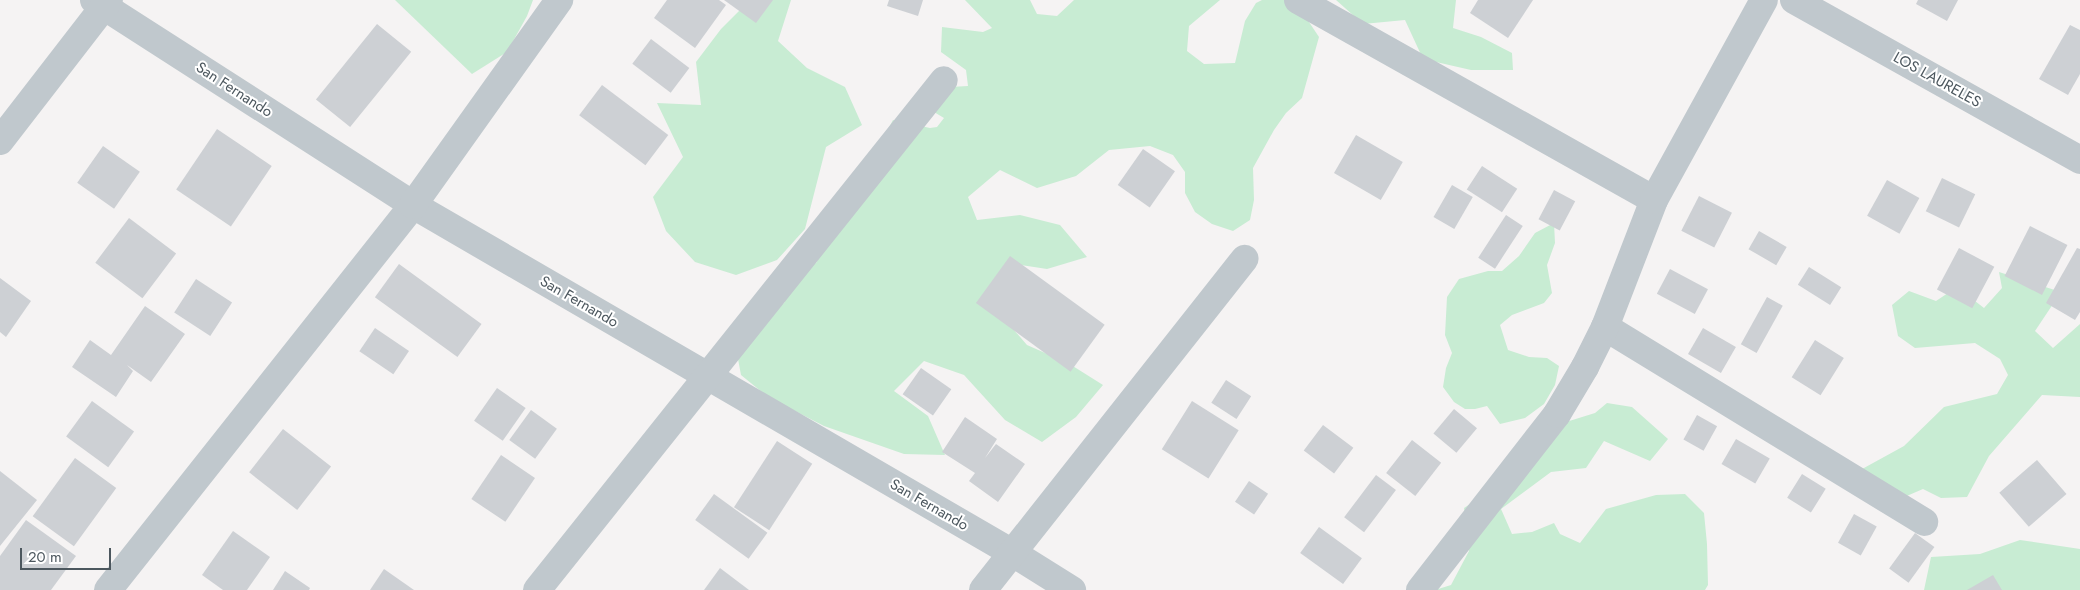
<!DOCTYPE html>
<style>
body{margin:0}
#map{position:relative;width:2080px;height:590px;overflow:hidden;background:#f5f3f3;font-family:Jost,sans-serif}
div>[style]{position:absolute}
.green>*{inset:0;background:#c8ecd3}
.building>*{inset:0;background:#cdd0d4;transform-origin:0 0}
.minor>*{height:28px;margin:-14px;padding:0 14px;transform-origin:14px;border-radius:14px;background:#c0c8cd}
span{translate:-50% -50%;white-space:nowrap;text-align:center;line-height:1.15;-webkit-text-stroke:4px #fff;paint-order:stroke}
.street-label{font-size:15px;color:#4c575e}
.scale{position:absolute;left:20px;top:548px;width:91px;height:22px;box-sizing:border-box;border:2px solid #4c575e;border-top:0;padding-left:6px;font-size:15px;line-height:18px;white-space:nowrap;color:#4c575e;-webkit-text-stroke:4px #fff;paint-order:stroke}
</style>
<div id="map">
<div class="green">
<i style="clip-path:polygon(395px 0,533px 0,527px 16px,507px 52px,472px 74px)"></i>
<i style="clip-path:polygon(733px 0,791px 0,778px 41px,807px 68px,845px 87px,862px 125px,826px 147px,805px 229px,777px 260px,736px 275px,695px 262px,666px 231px,653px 197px,683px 157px,657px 103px,701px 105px,696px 62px,721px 29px,742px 8px)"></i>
<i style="clip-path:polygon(965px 0,1030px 0,1037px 14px,1057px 16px,1074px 0,1220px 0,1189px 26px,1187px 51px,1204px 64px,1235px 63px,1245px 21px,1256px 3px,1262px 0,1284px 0,1307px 19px,1319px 37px,1302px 98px,1286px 113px,1274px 130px,1253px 168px,1254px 200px,1250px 220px,1233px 231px,1212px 224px,1195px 212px,1185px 193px,1185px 172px,1173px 155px,1150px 146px,1109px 150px,1076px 176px,1037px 188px,1000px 170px,968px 197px,977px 220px,1020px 215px,1060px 225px,1087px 257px,1047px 269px,1007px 263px,987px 299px,1027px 345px,1068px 363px,1103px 385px,1076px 417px,1042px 442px,1005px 420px,964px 375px,924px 361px,894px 391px,928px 416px,945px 455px,904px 454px,824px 426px,768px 397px,741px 375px,735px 343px,773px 309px,784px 303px,798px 270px,816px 263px,893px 120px,930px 128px,937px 127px,944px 118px,934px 112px,950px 87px,968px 86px,966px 70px,941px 52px,942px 27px,983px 32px,992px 28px)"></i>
<i style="clip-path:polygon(1336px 0,1456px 0,1453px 28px,1481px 37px,1512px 53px,1513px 70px,1471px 70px,1423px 59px,1405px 20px,1363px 24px)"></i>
<i style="clip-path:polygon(1554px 223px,1555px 243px,1547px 265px,1552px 293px,1544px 303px,1512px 315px,1500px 325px,1508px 350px,1529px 357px,1547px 358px,1559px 366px,1555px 385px,1544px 404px,1525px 418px,1500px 424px,1487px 406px,1475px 409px,1465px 409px,1454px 402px,1443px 387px,1446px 368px,1452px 353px,1445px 335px,1447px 297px,1459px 279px,1488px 271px,1502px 271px,1519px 256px,1535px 233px)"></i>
<i style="clip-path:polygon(1999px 272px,2061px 292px,2035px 331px,2053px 348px,2080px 324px,2080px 397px,2042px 395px,1989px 456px,1967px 497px,1941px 498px,1923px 489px,1895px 501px,1853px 474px,1904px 446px,1944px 407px,1997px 394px,2008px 375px,2000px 359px,1975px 343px,1915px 348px,1898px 336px,1892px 305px,1909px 291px,1936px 301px,1957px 287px,1984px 308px,2002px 288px)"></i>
<i style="clip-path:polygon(1607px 403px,1632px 407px,1668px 439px,1650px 461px,1604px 441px,1586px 468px,1551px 472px,1501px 509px,1512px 534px,1532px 532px,1554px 523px,1560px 534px,1580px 543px,1606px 509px,1656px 495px,1685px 494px,1704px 513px,1707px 544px,1708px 585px,1705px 590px,1435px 590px,1451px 585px,1469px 551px,1464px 508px,1491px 490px,1566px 422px,1595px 413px)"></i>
<i style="clip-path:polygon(2020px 540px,2080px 549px,2080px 590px,1924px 590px,1931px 557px,1980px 554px)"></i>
</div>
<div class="building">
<i style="clip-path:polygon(667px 0,719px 0,726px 5px,695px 48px,654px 18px)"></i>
<i style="clip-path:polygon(724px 0,773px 0,756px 23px)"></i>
<i style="clip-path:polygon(889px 0,923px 0,918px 16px,887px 6px)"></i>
<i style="clip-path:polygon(1478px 0,1533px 0,1508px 38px,1470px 13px)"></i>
<i style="clip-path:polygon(1918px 0,1958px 0,1947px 21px,1916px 4px)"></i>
<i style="left:377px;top:24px;width:44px;height:97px;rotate:39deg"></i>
<i style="clip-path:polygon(2070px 25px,2080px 30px,2080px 74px,2068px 95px,2039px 79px)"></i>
<i style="left:651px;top:39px;width:48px;height:31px;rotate:37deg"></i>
<i style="left:602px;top:85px;width:83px;height:38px;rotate:37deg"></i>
<i style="left:217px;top:129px;width:66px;height:73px;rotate:34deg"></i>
<i style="left:1356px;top:135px;width:54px;height:44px;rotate:30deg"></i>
<i style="left:103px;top:146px;width:45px;height:45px;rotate:35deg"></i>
<i style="left:1143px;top:149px;width:39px;height:44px;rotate:35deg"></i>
<i style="left:1482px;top:166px;width:42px;height:28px;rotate:33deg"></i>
<i style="left:1942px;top:178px;width:37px;height:37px;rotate:26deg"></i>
<i style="left:1887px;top:180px;width:37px;height:41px;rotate:29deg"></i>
<i style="left:1452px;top:185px;width:24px;height:37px;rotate:30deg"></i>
<i style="left:1554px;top:190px;width:24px;height:33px;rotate:28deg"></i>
<i style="left:1699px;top:196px;width:37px;height:39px;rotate:27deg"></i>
<i style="left:1506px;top:215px;width:20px;height:51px;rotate:33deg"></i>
<i style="left:129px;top:218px;width:59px;height:56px;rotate:37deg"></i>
<i style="left:2030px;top:226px;width:42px;height:56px;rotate:27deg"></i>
<i style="left:1759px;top:231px;width:32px;height:21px;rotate:30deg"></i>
<i style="left:1959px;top:248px;width:40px;height:47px;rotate:28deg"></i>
<i style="clip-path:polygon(2077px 248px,2080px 249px,2080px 312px,2075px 320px,2046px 303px)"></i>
<i style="left:1010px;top:256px;width:117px;height:58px;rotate:36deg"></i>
<i style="left:399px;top:264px;width:102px;height:41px;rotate:36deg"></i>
<i style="left:1809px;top:267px;width:38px;height:21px;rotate:32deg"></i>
<i style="left:1670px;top:269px;width:43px;height:28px;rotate:28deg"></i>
<i style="clip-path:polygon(0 278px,31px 301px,6px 337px,0 332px)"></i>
<i style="left:196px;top:279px;width:43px;height:40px;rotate:33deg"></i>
<i style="left:1767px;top:297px;width:18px;height:54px;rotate:29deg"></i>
<i style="clip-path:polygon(145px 306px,185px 334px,151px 382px,127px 365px,133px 371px,116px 397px,72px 367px,90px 340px,111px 355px)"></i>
<i style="left:375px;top:328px;width:41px;height:28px;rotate:34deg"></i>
<i style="left:1703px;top:328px;width:38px;height:30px;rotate:30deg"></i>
<i style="left:1815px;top:340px;width:34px;height:44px;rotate:32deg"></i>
<i style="left:921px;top:368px;width:37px;height:32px;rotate:35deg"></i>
<i style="left:1226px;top:380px;width:30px;height:27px;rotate:33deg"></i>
<i style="left:497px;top:388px;width:35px;height:40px;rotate:35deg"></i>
<i style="left:92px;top:401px;width:52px;height:44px;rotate:36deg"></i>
<i style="left:1192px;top:401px;width:55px;height:57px;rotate:32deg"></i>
<i style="left:1454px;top:409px;width:30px;height:32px;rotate:40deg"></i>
<i style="left:531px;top:410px;width:32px;height:37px;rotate:36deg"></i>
<i style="left:1697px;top:415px;width:23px;height:28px;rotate:29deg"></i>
<i style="clip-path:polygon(965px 417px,997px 439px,985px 458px,996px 444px,1025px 464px,998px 502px,969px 481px,975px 473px,942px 452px)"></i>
<i style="left:1323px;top:425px;width:38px;height:32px;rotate:37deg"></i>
<i style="left:283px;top:429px;width:61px;height:55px;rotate:38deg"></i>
<i style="left:1736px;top:439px;width:39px;height:29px;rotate:30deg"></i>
<i style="left:1412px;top:440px;width:37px;height:42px;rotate:38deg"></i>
<i style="left:777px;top:441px;width:42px;height:79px;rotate:33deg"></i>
<i style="left:501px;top:455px;width:41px;height:53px;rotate:34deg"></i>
<i style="left:75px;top:458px;width:51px;height:72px;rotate:36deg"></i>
<i style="left:2037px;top:460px;width:45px;height:50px;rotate:49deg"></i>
<i style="clip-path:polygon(0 471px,37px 500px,0 546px)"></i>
<i style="left:1802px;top:474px;width:28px;height:28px;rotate:32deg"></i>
<i style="left:1376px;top:475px;width:25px;height:53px;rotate:37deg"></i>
<i style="left:1249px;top:481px;width:23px;height:25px;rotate:34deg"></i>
<i style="left:714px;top:494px;width:66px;height:32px;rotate:36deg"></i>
<i style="left:1854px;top:514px;width:26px;height:33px;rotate:29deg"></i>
<i style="clip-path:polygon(26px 520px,76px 556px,51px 590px,0 590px,0 556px)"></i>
<i style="left:1319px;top:527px;width:53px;height:32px;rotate:36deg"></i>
<i style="clip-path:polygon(233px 531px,270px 557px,247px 590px,223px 590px,202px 575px)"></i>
<i style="left:1915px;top:533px;width:24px;height:44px;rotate:36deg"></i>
<i style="clip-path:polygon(720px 568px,749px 590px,704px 590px)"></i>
<i style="clip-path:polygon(384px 569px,414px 590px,370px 590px)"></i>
<i style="clip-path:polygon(285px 571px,310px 588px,309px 590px,273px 590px)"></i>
<i style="clip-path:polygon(1993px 575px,2002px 590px,1967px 590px)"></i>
</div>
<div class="minor">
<i style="left:94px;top:0;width:379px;rotate:32.7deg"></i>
<i style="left:413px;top:205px;width:691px;rotate:30.13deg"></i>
<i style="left:1011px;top:552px;width:72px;rotate:31.9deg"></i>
<i style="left:1298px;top:0;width:408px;rotate:29.3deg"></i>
<i style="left:1794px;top:0;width:328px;rotate:29.2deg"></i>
<i style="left:0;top:141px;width:178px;rotate:-52.3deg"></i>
<i style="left:1605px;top:327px;width:374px;rotate:31.4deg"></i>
<i style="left:108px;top:590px;width:491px;rotate:-51.6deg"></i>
<i style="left:413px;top:205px;width:252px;rotate:-54.5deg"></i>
<i style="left:537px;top:590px;width:652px;rotate:-51.41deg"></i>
<i style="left:983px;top:590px;width:422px;rotate:-51.7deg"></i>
<i style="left:1420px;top:590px;width:223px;rotate:-52.1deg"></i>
<i style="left:1557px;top:414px;width:55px;rotate:-59.2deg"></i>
<i style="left:1585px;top:367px;width:45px;rotate:-63.4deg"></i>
<i style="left:1605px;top:327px;width:136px;rotate:-68.9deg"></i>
<i style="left:1654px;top:200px;width:228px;rotate:-61.2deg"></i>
</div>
<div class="street-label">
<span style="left:1937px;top:80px;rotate:29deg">LOS LAURELES</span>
<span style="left:234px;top:90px;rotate:33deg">San Fernando</span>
<span style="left:579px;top:302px;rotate:30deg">San Fernando</span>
<span style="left:929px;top:505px;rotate:30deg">San Fernando</span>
</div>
<div class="scale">20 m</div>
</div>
